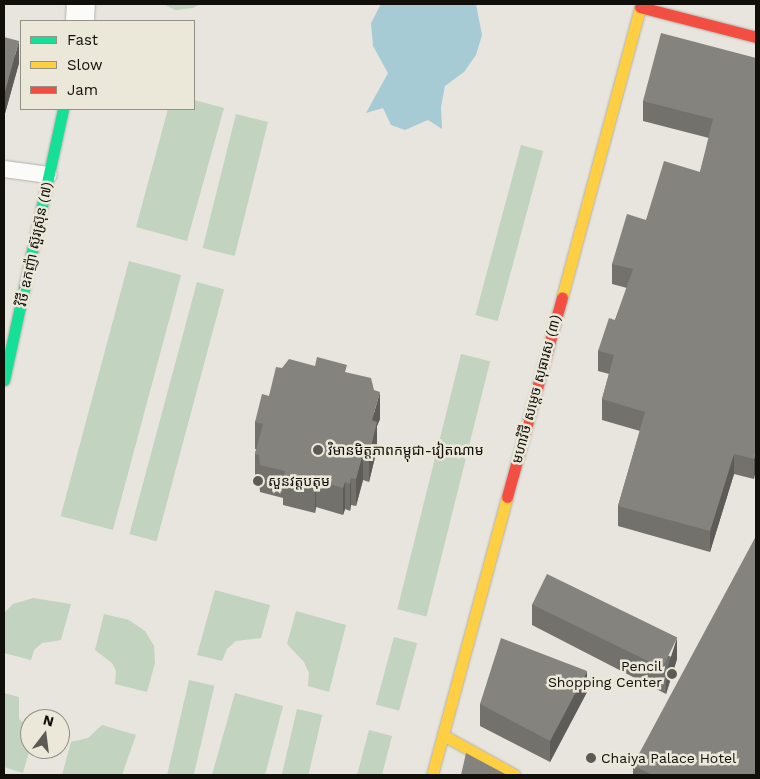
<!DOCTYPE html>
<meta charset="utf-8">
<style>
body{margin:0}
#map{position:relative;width:760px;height:779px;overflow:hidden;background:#e7e5dd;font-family:"Work Sans","Noto Sans Khmer",sans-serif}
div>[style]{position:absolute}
.green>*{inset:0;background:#c2d3c0;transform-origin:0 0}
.water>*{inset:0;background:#a7cbd5}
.roads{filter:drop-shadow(0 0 1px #b3b1ac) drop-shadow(0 0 1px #b3b1ac)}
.lane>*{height:16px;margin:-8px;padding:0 8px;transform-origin:8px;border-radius:8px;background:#fbfbfa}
.street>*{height:28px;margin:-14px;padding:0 14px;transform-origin:14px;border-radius:14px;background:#fbfbfa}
.fast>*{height:11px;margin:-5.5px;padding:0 5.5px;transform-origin:5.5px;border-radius:5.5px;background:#16e098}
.slow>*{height:11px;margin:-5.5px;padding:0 5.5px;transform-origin:5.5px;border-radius:5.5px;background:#ffcf43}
.jam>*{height:11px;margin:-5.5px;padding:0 5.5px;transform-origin:5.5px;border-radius:5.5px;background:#f24e42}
.wall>*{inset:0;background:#72716c}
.shaded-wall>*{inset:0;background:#5d5c58}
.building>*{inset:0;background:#85837d;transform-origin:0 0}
.dots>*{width:14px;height:14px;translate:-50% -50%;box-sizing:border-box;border:2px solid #ebe7d9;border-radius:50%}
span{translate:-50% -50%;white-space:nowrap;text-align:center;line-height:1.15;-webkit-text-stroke:5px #ebe7d9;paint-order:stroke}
.street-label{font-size:14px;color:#100f0a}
.poi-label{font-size:14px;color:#100f0a}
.left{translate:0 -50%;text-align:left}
.right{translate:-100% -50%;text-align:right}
.frame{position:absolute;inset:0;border:5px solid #100f0a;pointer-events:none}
.legend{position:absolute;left:20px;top:20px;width:175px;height:90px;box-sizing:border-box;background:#ebe7d9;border:1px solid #939186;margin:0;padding:6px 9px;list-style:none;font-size:15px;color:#100f0a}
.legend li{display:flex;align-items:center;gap:10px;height:25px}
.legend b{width:25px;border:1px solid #939186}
.north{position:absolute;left:20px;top:709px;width:50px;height:50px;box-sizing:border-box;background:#ebe7d9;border:1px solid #939186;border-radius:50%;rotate:15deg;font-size:14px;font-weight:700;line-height:20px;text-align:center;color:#100f0a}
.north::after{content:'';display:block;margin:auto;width:18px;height:22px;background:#5b5a54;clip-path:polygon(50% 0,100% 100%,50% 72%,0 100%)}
</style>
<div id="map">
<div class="green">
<i style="clip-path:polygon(163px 4px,200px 4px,193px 8px,175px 10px)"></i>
<i style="clip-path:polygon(194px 100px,224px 108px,187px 241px,136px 227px,168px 109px,194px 109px)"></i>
<i style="left:236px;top:114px;width:33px;height:138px;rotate:14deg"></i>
<i style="left:521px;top:145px;width:23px;height:176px;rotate:15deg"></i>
<i style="left:129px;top:261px;width:54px;height:264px;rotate:15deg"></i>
<i style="left:197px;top:282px;width:28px;height:261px;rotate:15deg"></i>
<i style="left:461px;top:354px;width:30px;height:263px;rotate:14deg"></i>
<i style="clip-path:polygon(215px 590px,270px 605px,261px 638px,236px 641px,227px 649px,222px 661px,197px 655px)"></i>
<i style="clip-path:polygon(33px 598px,71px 604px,61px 640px,42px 643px,34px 650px,31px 660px,4px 653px,4px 613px,13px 604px)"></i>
<i style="clip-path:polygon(296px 611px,346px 625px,329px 692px,308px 686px,309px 673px,304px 662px,287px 644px)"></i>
<i style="clip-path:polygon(104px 614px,129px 620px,145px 631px,154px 646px,155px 663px,147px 692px,115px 684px,116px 671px,112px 663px,95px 650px)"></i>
<i style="left:394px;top:637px;width:24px;height:70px;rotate:15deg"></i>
<i style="left:189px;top:680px;width:26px;height:98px;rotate:13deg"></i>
<i style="clip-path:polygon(4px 693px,19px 697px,19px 719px,30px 728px,30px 748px,23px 773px,4px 767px)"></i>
<i style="clip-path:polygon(235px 693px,283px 706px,265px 775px,212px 775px)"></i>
<i style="left:297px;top:709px;width:26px;height:68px;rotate:13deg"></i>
<i style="clip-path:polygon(102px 725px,136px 735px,122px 775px,62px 775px,71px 742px,88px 738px)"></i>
<i style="clip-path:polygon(369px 730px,392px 736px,382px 775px,357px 775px)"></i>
</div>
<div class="water">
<i style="clip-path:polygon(381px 4px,476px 4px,482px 35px,476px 55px,464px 72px,445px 86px,441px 107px,442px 129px,428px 120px,405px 130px,391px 125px,383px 108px,366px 113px,388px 73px,373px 46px,371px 23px)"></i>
</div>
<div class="roads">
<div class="lane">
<i style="left:4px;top:169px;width:45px;rotate:7.6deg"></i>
</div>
<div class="street">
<i style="left:80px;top:21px;width:17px;rotate:-87deg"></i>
</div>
<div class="fast">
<i style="left:4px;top:380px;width:277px;rotate:-77.7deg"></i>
</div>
<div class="slow">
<i style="left:562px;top:297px;width:303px;rotate:-74.9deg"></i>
<i style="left:443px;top:735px;width:82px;rotate:29.1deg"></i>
<i style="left:432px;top:775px;width:288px;rotate:-74.9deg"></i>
</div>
<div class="jam">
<i style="left:640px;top:7px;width:120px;rotate:14.5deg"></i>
<i style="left:507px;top:497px;width:207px;rotate:-74.6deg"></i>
</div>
</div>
<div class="wall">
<i style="clip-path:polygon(4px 37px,19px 63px,4px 117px)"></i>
<i style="clip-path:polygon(756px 58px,754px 479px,734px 474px,710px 552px,618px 526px,618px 506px,640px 431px,602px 420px,602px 399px,609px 374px,598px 371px,598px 351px,615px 320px,627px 288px,612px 284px,612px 264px,646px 220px,700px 172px,709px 138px,643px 121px,643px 101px)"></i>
<i style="clip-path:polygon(315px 366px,380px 419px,377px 426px,377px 449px,369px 482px,363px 480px,356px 506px,351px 505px,350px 511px,345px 509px,343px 515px,316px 507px,315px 513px,283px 505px,283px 498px,260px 492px,259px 482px,255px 481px,255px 454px,256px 449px,255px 449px,255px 422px,269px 396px,282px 368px)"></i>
<i style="clip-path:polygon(532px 604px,677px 659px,666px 694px,532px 625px)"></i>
<i style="clip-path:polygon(587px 692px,550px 762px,480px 726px,480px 704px)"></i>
<i style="clip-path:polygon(633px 765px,756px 775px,633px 775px)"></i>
</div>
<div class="shaded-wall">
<i style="clip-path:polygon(19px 41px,19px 63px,4px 117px,4px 95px)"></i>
<i style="clip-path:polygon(380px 392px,380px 419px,377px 426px,377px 449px,369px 482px,369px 455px,372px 420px)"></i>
<i style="clip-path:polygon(756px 449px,756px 470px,754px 479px,754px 459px)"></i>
<i style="clip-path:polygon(363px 453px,363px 480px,356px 506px,356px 479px)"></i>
<i style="clip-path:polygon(734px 454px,734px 474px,710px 552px,710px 531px)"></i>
<i style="clip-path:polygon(351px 478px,351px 505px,350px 511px,350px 484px)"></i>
<i style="clip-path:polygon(316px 480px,316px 507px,315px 513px,315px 486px)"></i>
<i style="clip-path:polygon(345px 482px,345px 509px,343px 515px,343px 488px)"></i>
<i style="clip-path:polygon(677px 638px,677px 659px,666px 694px,666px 672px)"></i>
<i style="clip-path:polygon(587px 671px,587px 692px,550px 762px,550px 741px)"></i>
</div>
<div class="building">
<i style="clip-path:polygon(661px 33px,756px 58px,756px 449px,754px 459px,734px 454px,710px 531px,618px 506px,645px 412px,602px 399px,614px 355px,598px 351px,609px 318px,615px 320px,633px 269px,612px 264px,627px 214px,646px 220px,664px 161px,700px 172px,713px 119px,643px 101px)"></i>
<i style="clip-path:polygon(4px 37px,19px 41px,4px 95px)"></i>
<i style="clip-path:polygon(317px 357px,347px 365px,345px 372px,371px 378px,374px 390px,380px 392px,372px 420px,377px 422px,369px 455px,363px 453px,356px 479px,351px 478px,350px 484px,345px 482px,343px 488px,316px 480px,315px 486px,283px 478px,285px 471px,260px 465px,259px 455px,255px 454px,263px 424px,255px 422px,262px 394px,269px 396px,276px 367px,282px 368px,289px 359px,315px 366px)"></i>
<i style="clip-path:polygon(756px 536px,756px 775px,652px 775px,633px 765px)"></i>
<i style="left:547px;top:574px;width:145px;height:34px;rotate:26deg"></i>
<i style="clip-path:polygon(501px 638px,587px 671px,550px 741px,480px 704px)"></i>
<i style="clip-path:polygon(466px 753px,507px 775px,461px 775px)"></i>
</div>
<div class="dots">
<i style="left:318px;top:450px;background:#5b5a54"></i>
<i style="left:258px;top:481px;background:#5b5a54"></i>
<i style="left:672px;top:674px;background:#5b5a54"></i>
<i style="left:591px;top:758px;background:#5b5a54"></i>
</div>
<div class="street-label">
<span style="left:34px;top:244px;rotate:-78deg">វិថី ឧកញ៉ា ស៊ួរស៊្រុន (៧)</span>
<span style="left:536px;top:389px;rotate:-75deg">មហាវិថី សម្តេច សុធារស (៣)</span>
</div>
<div class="poi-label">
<span class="left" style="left:328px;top:450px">វិមានមិត្តភាពកម្ពុជា-វៀតណាម</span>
<span class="left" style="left:268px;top:481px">សួនវត្តបតុម</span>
<span class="right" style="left:662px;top:674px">Pencil<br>Shopping Center</span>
<span class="left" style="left:601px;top:758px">Chaiya Palace Hotel</span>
</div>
<div class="frame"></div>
<ul class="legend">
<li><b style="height:6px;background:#16e098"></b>Fast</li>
<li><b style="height:6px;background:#ffcf43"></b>Slow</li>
<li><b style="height:6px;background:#f24e42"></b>Jam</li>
</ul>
<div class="north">N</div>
</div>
